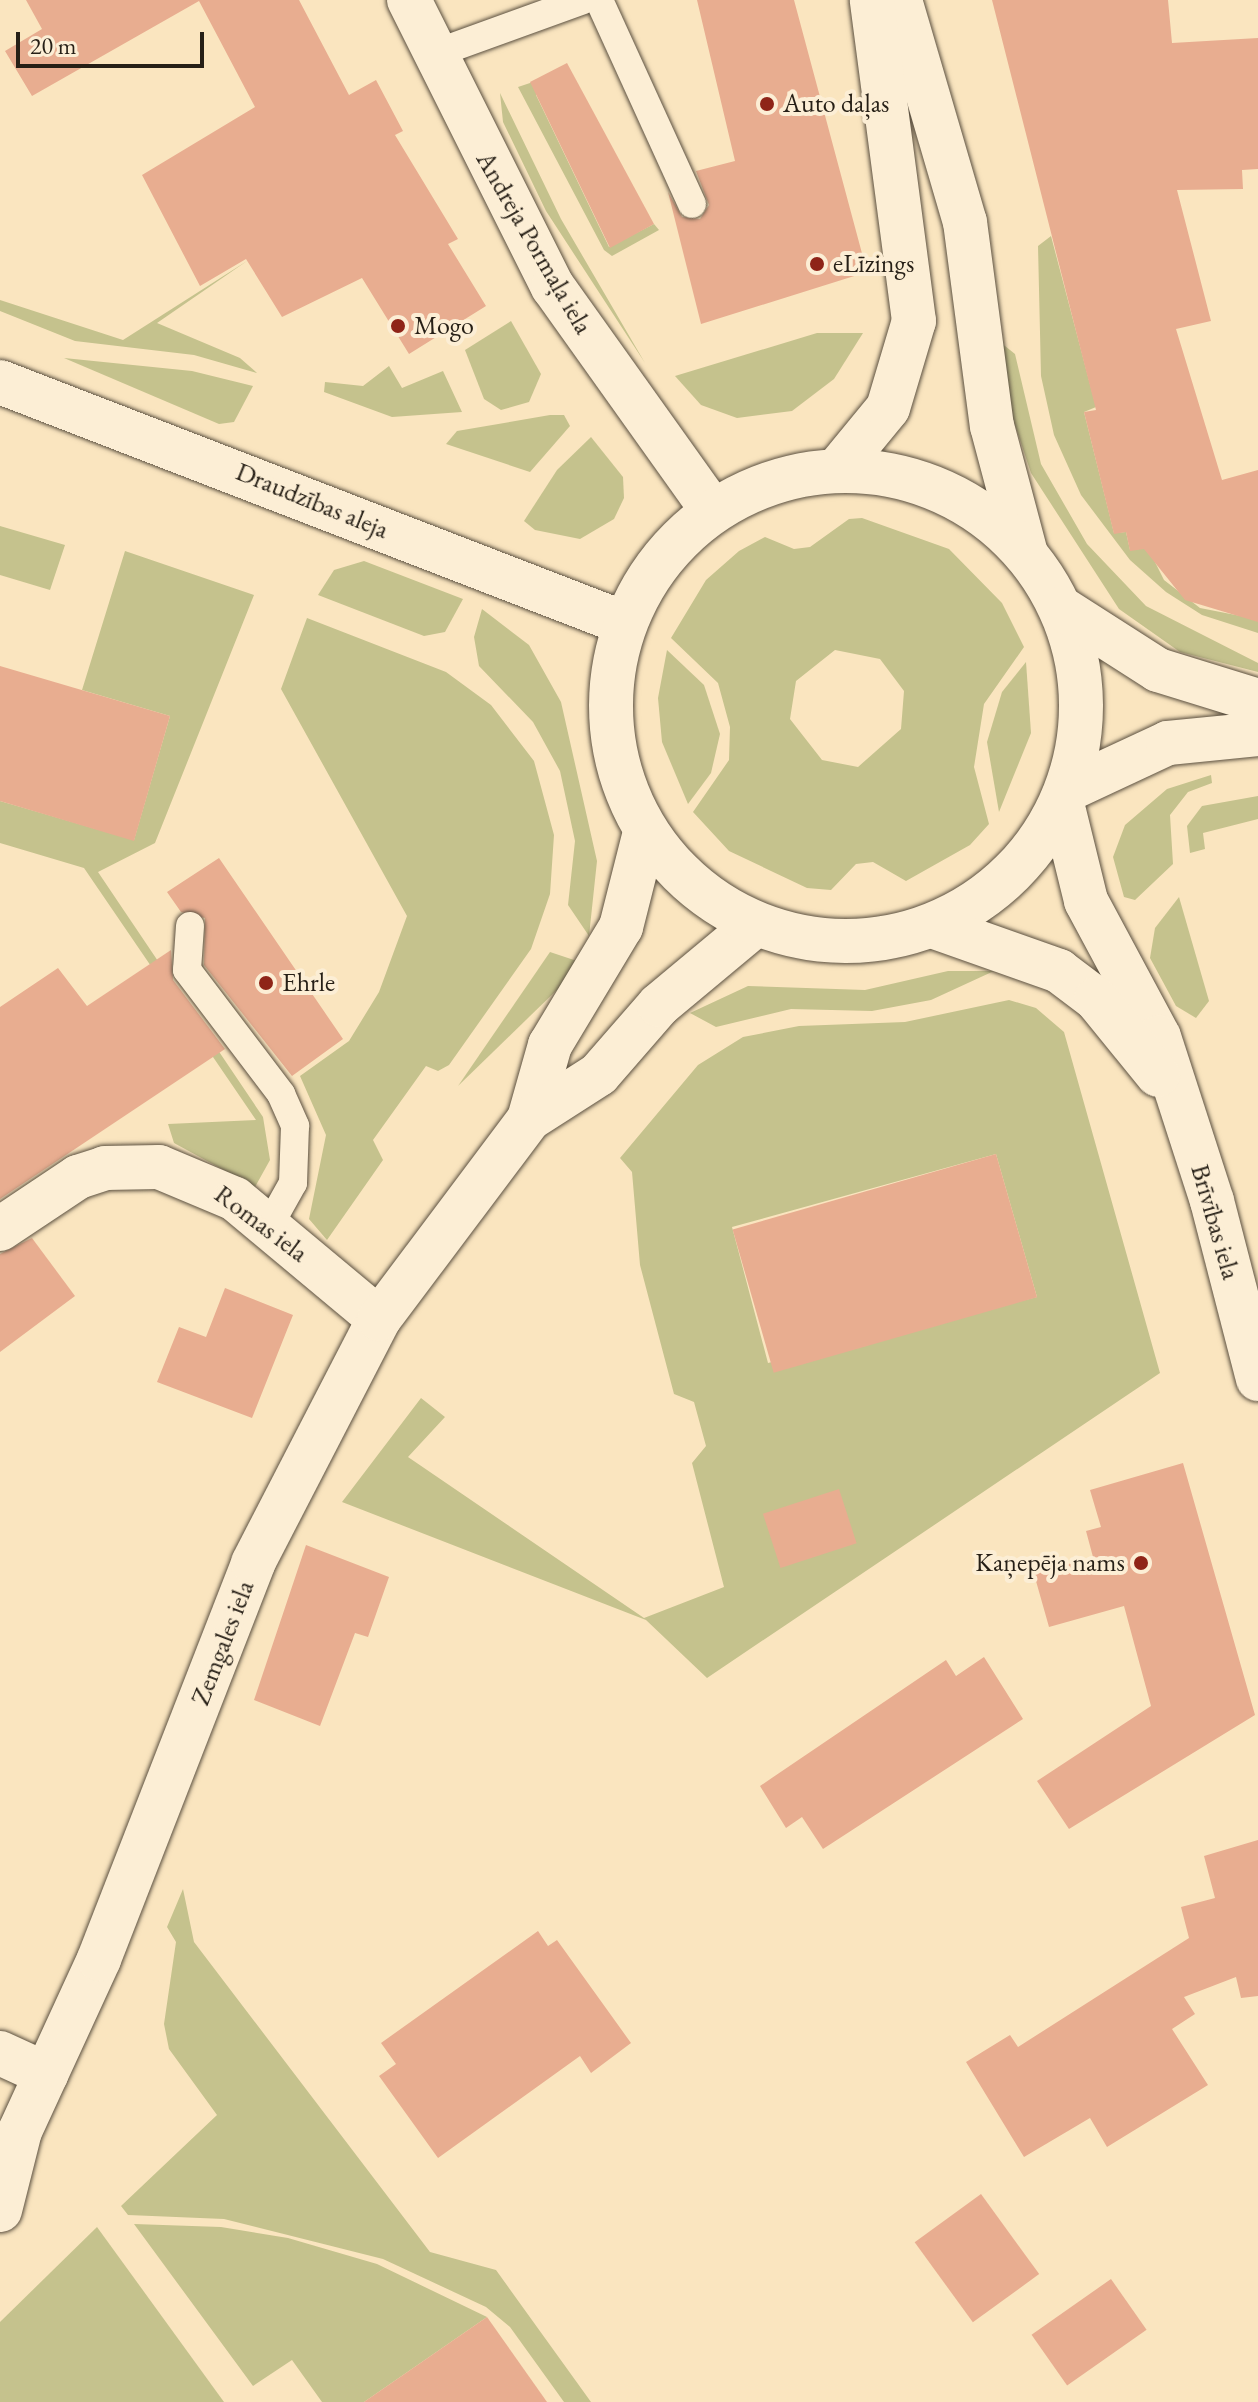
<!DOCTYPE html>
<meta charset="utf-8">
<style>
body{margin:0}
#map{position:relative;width:1258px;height:2402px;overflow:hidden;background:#fae5bf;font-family:"EB Garamond",serif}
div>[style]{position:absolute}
.green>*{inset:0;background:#c5c28d}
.building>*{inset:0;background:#e8ad90;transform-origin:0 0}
.roads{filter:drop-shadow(0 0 2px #5b5040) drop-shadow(0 0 2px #5b5040)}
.service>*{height:28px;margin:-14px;padding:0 14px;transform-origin:14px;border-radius:14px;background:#fceed5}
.minor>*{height:44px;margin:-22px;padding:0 22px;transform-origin:22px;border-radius:22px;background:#fceed5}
.tertiary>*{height:44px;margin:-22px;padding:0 22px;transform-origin:22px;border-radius:22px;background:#fceed5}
.secondary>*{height:44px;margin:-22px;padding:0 22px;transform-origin:22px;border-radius:22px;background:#fceed5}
.secondary>.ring{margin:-22px;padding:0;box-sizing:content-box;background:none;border:44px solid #fceed5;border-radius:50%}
.dots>*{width:22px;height:22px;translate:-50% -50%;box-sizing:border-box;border:4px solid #fceed5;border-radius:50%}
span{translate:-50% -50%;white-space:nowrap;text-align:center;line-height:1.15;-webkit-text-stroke:8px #fceed5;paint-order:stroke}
.poi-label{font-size:26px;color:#261f16}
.left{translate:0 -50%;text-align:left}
.right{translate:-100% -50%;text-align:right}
.street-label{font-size:26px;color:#261f16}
.scale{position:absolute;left:16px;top:32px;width:188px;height:36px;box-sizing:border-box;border:4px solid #261f16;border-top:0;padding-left:10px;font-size:24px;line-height:28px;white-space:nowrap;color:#261f16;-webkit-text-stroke:6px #fceed5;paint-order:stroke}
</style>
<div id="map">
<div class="green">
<i style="clip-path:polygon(545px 78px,536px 95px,609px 247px,654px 224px,659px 230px,612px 256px,604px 250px,518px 87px)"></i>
<i style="clip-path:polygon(500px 93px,561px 219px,645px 363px,546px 211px,503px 122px)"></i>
<i style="clip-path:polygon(1051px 236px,1096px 407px,1084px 412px,1114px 533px,1126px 532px,1130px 550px,1148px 548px,1164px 580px,1200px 608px,1251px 618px,1258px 603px,1258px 633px,1202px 615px,1166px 592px,1130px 560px,1081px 495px,1054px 435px,1041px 376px,1038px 246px)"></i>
<i style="clip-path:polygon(247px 261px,157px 323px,240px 358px,257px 373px,194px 355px,75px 341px,0 311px,0 300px,123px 340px)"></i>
<i style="clip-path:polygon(511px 321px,541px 374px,529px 402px,501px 410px,484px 399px,465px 350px)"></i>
<i style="clip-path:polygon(817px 333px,863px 333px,834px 379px,792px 411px,737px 418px,701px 405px,675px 376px)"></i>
<i style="clip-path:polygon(1000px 342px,1015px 354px,1041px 464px,1087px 544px,1146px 606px,1258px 663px,1258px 672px,1180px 652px,1119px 609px,1031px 473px,1010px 410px)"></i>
<i style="clip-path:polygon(64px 358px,192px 371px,253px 386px,234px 422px,219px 424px)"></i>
<i style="clip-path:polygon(389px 366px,402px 388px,443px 371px,462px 412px,392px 417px,324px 392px,325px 382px,363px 386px)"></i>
<i style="clip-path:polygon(550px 415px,564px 415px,570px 426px,530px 472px,446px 444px,457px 431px)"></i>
<i style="clip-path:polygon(591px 437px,623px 477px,624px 498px,614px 519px,580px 539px,535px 530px,524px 521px,557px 470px)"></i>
<i style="clip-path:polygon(evenodd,862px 518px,949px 549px,1002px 603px,1024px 647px,984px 704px,974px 767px,989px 824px,970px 845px,906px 881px,873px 862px,856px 864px,831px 890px,807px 888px,729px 851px,693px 812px,729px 760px,730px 727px,718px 683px,671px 638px,706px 580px,739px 551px,765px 537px,794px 549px,810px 547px,849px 519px,862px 518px,835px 650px,880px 659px,904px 691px,901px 729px,858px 767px,822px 760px,790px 719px,796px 681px,835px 650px)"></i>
<i style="clip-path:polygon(0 526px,65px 545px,50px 590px,0 575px)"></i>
<i style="clip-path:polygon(125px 551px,254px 595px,155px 843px,98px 872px,263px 1117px,270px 1160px,255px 1187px,174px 1143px,168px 1124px,256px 1120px,84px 868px,0 843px,0 801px,134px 840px,170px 716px,82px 690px)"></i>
<i style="clip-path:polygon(364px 561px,463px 599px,445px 632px,424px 636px,318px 595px,334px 570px)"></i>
<i style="clip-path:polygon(482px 609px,529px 645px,561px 702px,597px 861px,589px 936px,568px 905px,575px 841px,560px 771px,533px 722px,479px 666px,474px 637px)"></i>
<i style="clip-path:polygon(307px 618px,446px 672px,491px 705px,534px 761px,554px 835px,550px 894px,531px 949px,449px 1065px,438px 1071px,426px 1066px,373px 1140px,383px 1160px,327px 1240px,309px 1219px,326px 1135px,300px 1076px,349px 1041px,379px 992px,407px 916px,281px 689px)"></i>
<i style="clip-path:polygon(667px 650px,704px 685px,720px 734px,711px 773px,688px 804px,662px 742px,658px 698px)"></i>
<i style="clip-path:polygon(1026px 662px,1031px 733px,999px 812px,987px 742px,1002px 692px)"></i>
<i style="clip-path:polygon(1211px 775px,1212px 783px,1188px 792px,1170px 815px,1173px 864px,1135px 900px,1124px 897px,1113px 857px,1125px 825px,1167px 789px)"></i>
<i style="clip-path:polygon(1258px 796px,1258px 819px,1203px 833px,1205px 849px,1190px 853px,1187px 826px,1202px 806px)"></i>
<i style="clip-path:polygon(1179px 897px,1209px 1001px,1196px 1018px,1176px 1006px,1150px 958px,1155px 928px)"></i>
<i style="clip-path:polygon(550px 952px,577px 961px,563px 984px,458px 1086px)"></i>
<i style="clip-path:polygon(948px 971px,994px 971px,931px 1000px,872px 1011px,791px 1009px,716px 1027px,690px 1013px,748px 986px,865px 990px)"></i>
<i style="clip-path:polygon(evenodd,1009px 1000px,1036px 1008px,1064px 1032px,1160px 1373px,707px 1678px,646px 1620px,342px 1502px,421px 1398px,445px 1417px,408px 1457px,644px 1618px,724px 1587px,692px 1463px,706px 1446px,694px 1402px,674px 1394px,640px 1265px,632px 1172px,620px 1158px,698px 1065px,743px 1037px,799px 1026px,905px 1022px,1009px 1000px,996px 1154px,1037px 1297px,768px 1363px,732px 1227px,996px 1154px)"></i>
<i style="clip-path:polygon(183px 1889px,194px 1942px,430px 2252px,496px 2270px,591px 2402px,564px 2402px,510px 2327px,486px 2307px,383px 2259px,224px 2219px,128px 2215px,121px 2206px,217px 2115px,169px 2049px,164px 2024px,176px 1942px,167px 1927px)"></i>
<i style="clip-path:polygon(134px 2224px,221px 2227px,288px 2238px,377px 2264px,487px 2317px,364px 2402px,322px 2402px,292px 2360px,253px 2386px)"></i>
<i style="clip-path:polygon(97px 2227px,224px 2402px,0 2402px,0 2322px)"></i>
</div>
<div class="building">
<i style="clip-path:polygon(26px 0,299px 0,349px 95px,376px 80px,403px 131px,395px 135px,458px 239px,448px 244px,486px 306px,409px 354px,362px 278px,282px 317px,246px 259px,200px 286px,142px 175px,255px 107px,199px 1px,32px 96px,5px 51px,42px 29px)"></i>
<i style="clip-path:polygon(697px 0,794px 0,867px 272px,701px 324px,668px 192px,682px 217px,700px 219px,709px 205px,696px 171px,735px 161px)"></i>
<i style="clip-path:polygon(992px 0,1168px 0,1172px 43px,1258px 38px,1258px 169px,1242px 170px,1243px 189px,1177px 190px,1211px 321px,1176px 329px,1222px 480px,1258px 470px,1258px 622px,1185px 600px,1144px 549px,1130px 551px,1126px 532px,1114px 534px,1084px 412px,1096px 410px)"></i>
<i style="clip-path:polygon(567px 63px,654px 224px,610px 248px,530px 82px)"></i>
<i style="clip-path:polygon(0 666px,170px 716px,134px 841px,0 801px)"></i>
<i style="clip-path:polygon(219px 858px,343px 1039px,292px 1076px,204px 965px,205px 918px,181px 912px,167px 892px)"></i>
<i style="clip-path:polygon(171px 950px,173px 980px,225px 1049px,0 1199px,0 1007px,58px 968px,87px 1006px)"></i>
<i style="left:996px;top:1154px;width:149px;height:274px;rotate:74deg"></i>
<i style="clip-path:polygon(32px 1238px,75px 1296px,0 1352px,0 1254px)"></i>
<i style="clip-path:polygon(225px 1288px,293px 1315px,252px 1418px,157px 1382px,179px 1327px,206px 1337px)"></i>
<i style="clip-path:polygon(1183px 1463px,1255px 1715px,1069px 1829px,1037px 1781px,1151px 1706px,1124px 1606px,1049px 1627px,1034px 1574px,1093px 1557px,1086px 1531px,1101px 1527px,1090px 1490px)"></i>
<i style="left:839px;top:1489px;width:57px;height:80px;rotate:72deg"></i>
<i style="clip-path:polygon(306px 1545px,389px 1577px,368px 1637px,355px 1633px,320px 1726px,254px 1700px)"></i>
<i style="clip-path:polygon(984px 1657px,1023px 1719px,823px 1849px,802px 1817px,786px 1828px,760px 1786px,946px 1660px,956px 1676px)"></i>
<i style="clip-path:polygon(1258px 1840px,1258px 1996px,1241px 1998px,1236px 1977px,1184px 1997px,1195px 2014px,1172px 2029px,1208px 2085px,1107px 2147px,1090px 2118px,1024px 2157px,966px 2062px,1010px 2035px,1018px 2047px,1189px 1938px,1181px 1907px,1215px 1898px,1204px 1856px)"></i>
<i style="clip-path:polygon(538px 1931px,548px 1946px,557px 1940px,631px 2043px,591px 2073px,580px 2056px,438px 2158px,379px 2076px,396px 2064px,381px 2043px)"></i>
<i style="left:981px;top:2194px;width:99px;height:82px;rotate:54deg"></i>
<i style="left:1111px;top:2279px;width:62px;height:97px;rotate:55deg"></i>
<i style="clip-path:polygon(487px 2317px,547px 2402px,364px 2402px)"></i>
</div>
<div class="roads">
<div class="service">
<i style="left:599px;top:0;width:224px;rotate:65.5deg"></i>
<i style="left:434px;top:54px;width:158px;rotate:-19.9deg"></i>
<i style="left:190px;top:926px;width:44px;rotate:93.9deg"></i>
<i style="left:187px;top:970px;width:156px;rotate:52.8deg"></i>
<i style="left:281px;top:1094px;width:35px;rotate:66deg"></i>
<i style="left:295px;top:1126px;width:57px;rotate:92deg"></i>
<i style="left:293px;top:1183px;width:49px;rotate:119.2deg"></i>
</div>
<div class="minor">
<i style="left:0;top:382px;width:669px;rotate:21.12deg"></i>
<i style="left:0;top:1229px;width:94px;rotate:-33.7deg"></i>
<i style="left:78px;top:1177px;width:28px;rotate:-18deg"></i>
<i style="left:105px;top:1168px;width:54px;rotate:-1.1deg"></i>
<i style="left:159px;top:1167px;width:82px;rotate:22.8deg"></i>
<i style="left:235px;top:1199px;width:187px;rotate:39.8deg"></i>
<i style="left:0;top:2053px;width:51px;rotate:24.5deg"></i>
</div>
<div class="tertiary">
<i style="left:409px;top:0;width:321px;rotate:63.4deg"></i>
<i style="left:553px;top:287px;width:275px;rotate:54.5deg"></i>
<i style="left:529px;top:1119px;width:77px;rotate:-74.2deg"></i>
<i style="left:550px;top:1045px;width:138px;rotate:-59deg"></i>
<i style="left:621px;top:927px;width:98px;rotate:-75.8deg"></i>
<i style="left:0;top:2210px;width:81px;rotate:-75.8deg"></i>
<i style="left:20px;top:2131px;width:189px;rotate:-65.3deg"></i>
<i style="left:99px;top:1959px;width:425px;rotate:-68.7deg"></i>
<i style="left:253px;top:1563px;width:275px;rotate:-62.7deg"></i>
<i style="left:379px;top:1319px;width:250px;rotate:-53.1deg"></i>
<i style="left:529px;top:1119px;width:83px;rotate:-32.7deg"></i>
<i style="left:599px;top:1074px;width:91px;rotate:-49deg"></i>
<i style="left:659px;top:1005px;width:125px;rotate:-39.8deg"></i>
</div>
<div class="secondary">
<i style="left:900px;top:0;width:231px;rotate:73.7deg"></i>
<i style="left:965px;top:222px;width:206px;rotate:82.5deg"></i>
<i style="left:992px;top:426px;width:132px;rotate:75.1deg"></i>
<i style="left:837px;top:470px;width:80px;rotate:-50.6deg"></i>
<i style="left:888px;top:408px;width:91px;rotate:-73.4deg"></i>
<i style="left:914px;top:321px;width:324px;rotate:-97.5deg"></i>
<i class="ring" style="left:611px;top:471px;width:426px;height:426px"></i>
<i style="left:1061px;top:608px;width:115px;rotate:32.6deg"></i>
<i style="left:1158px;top:670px;width:105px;rotate:17.2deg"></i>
<i style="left:1067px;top:790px;width:111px;rotate:-25deg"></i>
<i style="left:1168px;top:743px;width:90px;rotate:-5.7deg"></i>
<i style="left:1062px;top:803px;width:101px;rotate:76.2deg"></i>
<i style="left:1086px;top:901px;width:154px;rotate:61.8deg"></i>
<i style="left:1159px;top:1037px;width:172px;rotate:72.1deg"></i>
<i style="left:1212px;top:1201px;width:184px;rotate:75.5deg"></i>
<i style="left:932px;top:926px;width:135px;rotate:19.5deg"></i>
<i style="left:1059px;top:971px;width:46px;rotate:37.1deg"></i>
<i style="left:1096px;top:999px;width:98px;rotate:50.8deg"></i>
</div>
</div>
<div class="dots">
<i style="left:767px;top:104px;background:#8f2418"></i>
<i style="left:817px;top:264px;background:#8f2418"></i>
<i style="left:398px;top:326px;background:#8f2418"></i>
<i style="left:266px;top:983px;background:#8f2418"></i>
<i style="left:1141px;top:1563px;background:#8f2418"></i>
</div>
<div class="poi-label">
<span class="left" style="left:783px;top:104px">Auto daļas</span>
<span class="left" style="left:833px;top:264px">eLīzings</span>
<span class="left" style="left:414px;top:326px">Mogo</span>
<span class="left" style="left:282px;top:983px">Ehrle</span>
<span class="right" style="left:1125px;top:1563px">Kaņepēja nams</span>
</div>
<div class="street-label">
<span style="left:534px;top:243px;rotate:60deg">Andreja Pormaļa iela</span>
<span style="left:312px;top:501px;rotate:22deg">Draudzības aleja</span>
<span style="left:1215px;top:1222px;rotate:74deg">Brīvības iela</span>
<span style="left:261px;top:1224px;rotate:37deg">Romas iela</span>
<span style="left:223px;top:1643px;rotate:-69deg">Zemgales iela</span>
</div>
<div class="scale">20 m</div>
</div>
